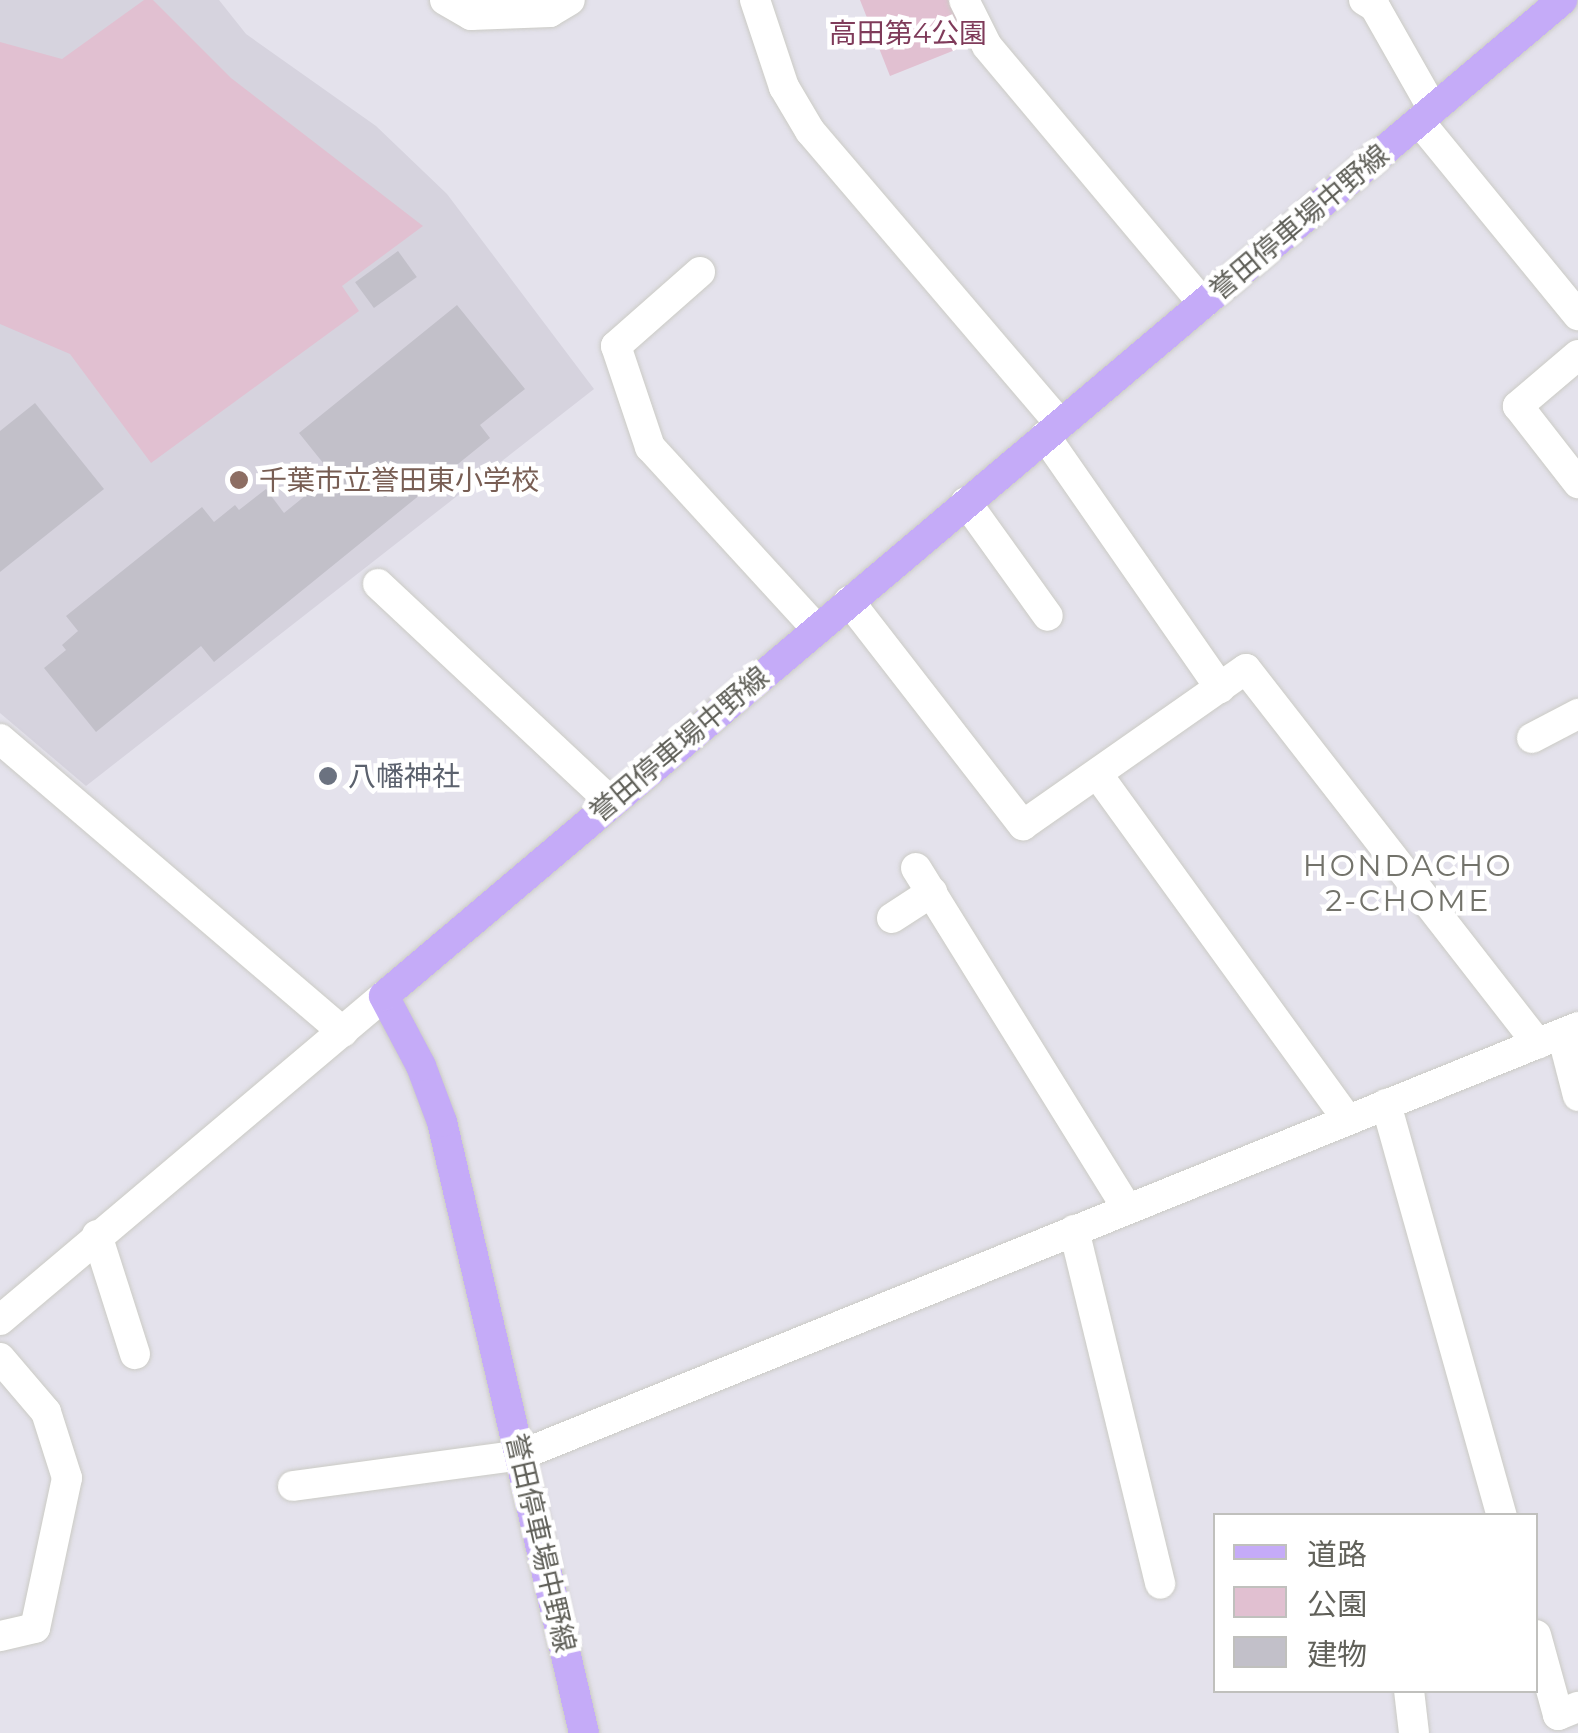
<!DOCTYPE html>
<meta charset="utf-8">
<style>
body{margin:0}
#map{position:relative;width:1578px;height:1733px;overflow:hidden;background:#e4e2ec;font-family:Montserrat,"Noto Sans JP",sans-serif}
div>[style]{position:absolute}
.education>*{inset:0;background:#d6d3de}
.green>*{inset:0;background:#e1c0d1}
.building>*{inset:0;background:#c2c0c9;transform-origin:0 0}
.roads{filter:drop-shadow(0 0 2px #cbcbc5) drop-shadow(0 0 2px #cbcbc5)}
.minor>*{height:30px;margin:-15px;padding:0 15px;transform-origin:15px;border-radius:15px;background:#fff}
.major>*{height:30px;margin:-15px;padding:0 15px;transform-origin:15px;border-radius:15px;background:#c5abf8}
.dots>*{width:28px;height:28px;translate:-50% -50%;box-sizing:border-box;border:5px solid #fff;border-radius:50%}
span{translate:-50% -50%;white-space:nowrap;text-align:center;line-height:1.15;-webkit-text-stroke:9px #fff;paint-order:stroke}
.park-label{font-size:28px;color:#7f3b5a}
.street-label{font-size:28px;color:#61615a}
.education-label{font-size:28px;color:#785e54}
.left{translate:0 -50%;text-align:left}
.worship-label{font-size:28px;color:#5b616d}
.neighbourhood-label{font-size:30px;color:#73736b;letter-spacing:2.5px}
.legend{position:absolute;left:1213px;top:1513px;width:325px;height:180px;box-sizing:border-box;background:#fff;border:2px solid #c0c0bd;margin:0;padding:12px 18px;list-style:none;font-size:30px;color:#61615a}
.legend li{display:flex;align-items:center;gap:20px;height:50px}
.legend b{width:50px;border:2px solid #c0c0bd}
</style>
<div id="map">
<div class="education">
<i style="clip-path:polygon(0 0,219px 0,246px 34px,376px 126px,447px 194px,594px 389px,86px 786px,0 713px)"></i>
</div>
<div class="green">
<i style="clip-path:polygon(144px 0,153px 0,231px 78px,423px 226px,342px 286px,359px 311px,151px 463px,70px 354px,0 324px,0 42px,62px 59px)"></i>
<i style="clip-path:polygon(860px 0,955px 0,975px 42px,890px 76px)"></i>
</div>
<div class="building">
<i style="left:398px;top:251px;width:32px;height:53px;rotate:54deg"></i>
<i style="clip-path:polygon(457px 305px,525px 389px,480px 425px,490px 438px,214px 662px,201px 646px,96px 732px,44px 668px,66px 650px,62px 645px,78px 631px,66px 616px,202px 507px,214px 522px,235px 505px,239px 510px,266px 489px,284px 513px,332px 474px,299px 433px)"></i>
<i style="clip-path:polygon(35px 403px,104px 489px,0 572px,0 431px)"></i>
</div>
<div class="roads">
<div class="minor">
<i style="left:445px;top:0;width:30px;rotate:30deg"></i>
<i style="left:471px;top:15px;width:79px;rotate:-2.2deg"></i>
<i style="left:550px;top:12px;width:23px;rotate:-31deg"></i>
<i style="left:755px;top:0;width:92px;rotate:71.6deg"></i>
<i style="left:784px;top:87px;width:51px;rotate:59.4deg"></i>
<i style="left:810px;top:131px;width:385px;rotate:49.5deg"></i>
<i style="left:964px;top:0;width:51px;rotate:63.4deg"></i>
<i style="left:987px;top:46px;width:336px;rotate:50deg"></i>
<i style="left:1364px;top:0;width:13px;rotate:32deg"></i>
<i style="left:1375px;top:7px;width:117px;rotate:60.4deg"></i>
<i style="left:1419px;top:121px;width:251px;rotate:50.7deg"></i>
<i style="left:700px;top:272px;width:112px;rotate:138.6deg"></i>
<i style="left:616px;top:346px;width:107px;rotate:71.4deg"></i>
<i style="left:650px;top:447px;width:246px;rotate:47.5deg"></i>
<i style="left:1578px;top:355px;width:79px;rotate:139.6deg"></i>
<i style="left:1518px;top:406px;width:98px;rotate:52.1deg"></i>
<i style="left:1045px;top:436px;width:307px;rotate:55.2deg"></i>
<i style="left:966px;top:502px;width:140px;rotate:54.3deg"></i>
<i style="left:378px;top:584px;width:319px;rotate:43.1deg"></i>
<i style="left:849px;top:601px;width:284px;rotate:52.2deg"></i>
<i style="left:1023px;top:825px;width:272px;rotate:-35deg"></i>
<i style="left:1246px;top:669px;width:475px;rotate:52.1deg"></i>
<i style="left:1532px;top:738px;width:52px;rotate:-27.6deg"></i>
<i style="left:0;top:739px;width:451px;rotate:40.5deg"></i>
<i style="left:1098px;top:775px;width:426px;rotate:54.1deg"></i>
<i style="left:916px;top:868px;width:400px;rotate:58.2deg"></i>
<i style="left:892px;top:918px;width:48px;rotate:-33deg"></i>
<i style="left:1562px;top:1034px;width:64px;rotate:75.5deg"></i>
<i style="left:1386px;top:1104px;width:428px;rotate:74.3deg"></i>
<i style="left:1074px;top:1230px;width:364px;rotate:76.3deg"></i>
<i style="left:97px;top:1235px;width:125px;rotate:72.3deg"></i>
<i style="left:0;top:1320px;width:502px;rotate:-40.16deg"></i>
<i style="left:0;top:1358px;width:71px;rotate:49.6deg"></i>
<i style="left:46px;top:1412px;width:69px;rotate:72.3deg"></i>
<i style="left:67px;top:1478px;width:153px;rotate:102deg"></i>
<i style="left:35px;top:1628px;width:36px;rotate:167deg"></i>
<i style="left:293px;top:1486px;width:230px;rotate:-7.7deg"></i>
<i style="left:521px;top:1455px;width:1140px;rotate:-22.04deg"></i>
<i style="left:1536px;top:1635px;width:83px;rotate:74.6deg"></i>
<i style="left:1558px;top:1715px;width:22px;rotate:-22deg"></i>
<i style="left:1409px;top:1690px;width:43px;rotate:83.4deg"></i>
</div>
<div class="major">
<i style="left:584px;top:1733px;width:627px;rotate:-103.08deg"></i>
<i style="left:442px;top:1122px;width:60px;rotate:-110.6deg"></i>
<i style="left:421px;top:1066px;width:79px;rotate:-117.9deg"></i>
<i style="left:384px;top:996px;width:1543px;rotate:-40.21deg"></i>
</div>
</div>
<div class="dots">
<i style="left:239px;top:480px;background:#8d6e63"></i>
<i style="left:328px;top:776px;background:#6b7280"></i>
</div>
<div class="park-label">
<span style="left:908px;top:33px">高田第4公園</span>
</div>
<div class="street-label">
<span style="left:1299px;top:222px;rotate:-40deg">誉田停車場中野線</span>
<span style="left:679px;top:744px;rotate:-40deg">誉田停車場中野線</span>
<span style="left:541px;top:1543px;rotate:77deg">誉田停車場中野線</span>
</div>
<div class="education-label">
<span class="left" style="left:259px;top:480px">千葉市立誉田東小学校</span>
</div>
<div class="worship-label">
<span class="left" style="left:348px;top:776px">八幡神社</span>
</div>
<div class="neighbourhood-label">
<span style="left:1408px;top:883px">HONDACHO<br>2-CHOME</span>
</div>
<ul class="legend">
<li><b style="height:12px;background:#c5abf8"></b>道路</li>
<li><b style="height:28px;background:#e1c0d1"></b>公園</li>
<li><b style="height:28px;background:#c2c0c9"></b>建物</li>
</ul>
</div>
